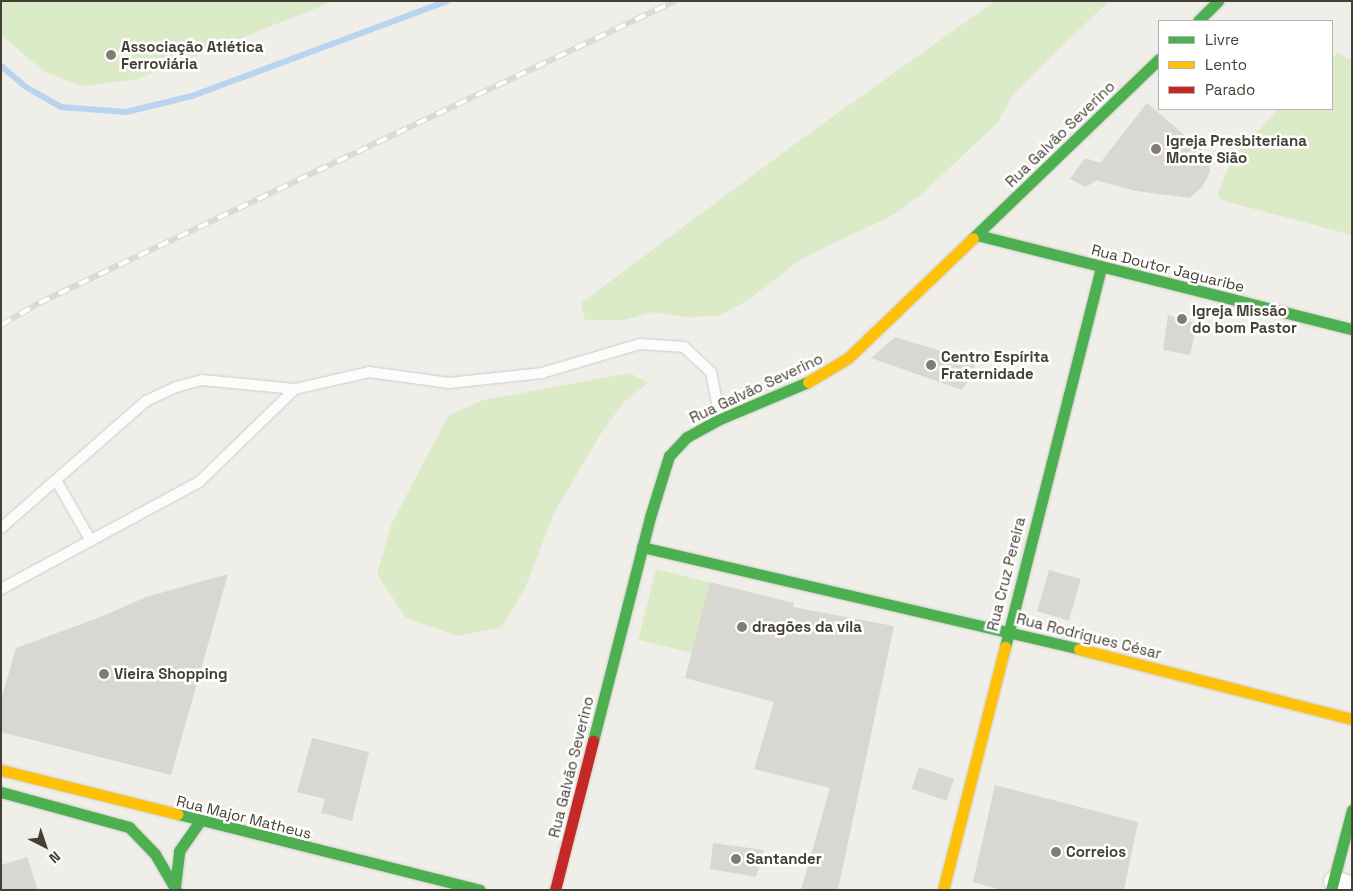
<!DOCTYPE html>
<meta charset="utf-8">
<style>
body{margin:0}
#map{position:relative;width:1353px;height:891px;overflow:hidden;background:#f0eee8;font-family:"Space Grotesk",sans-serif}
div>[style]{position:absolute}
.green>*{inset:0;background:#dbebc8;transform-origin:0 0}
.stream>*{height:6px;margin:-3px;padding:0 3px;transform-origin:3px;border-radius:3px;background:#b8d4ee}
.building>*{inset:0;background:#d9d7d1;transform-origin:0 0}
.roads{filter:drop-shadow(0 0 1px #ceccc6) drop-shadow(0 0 1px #ceccc6)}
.lane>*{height:10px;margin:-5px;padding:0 5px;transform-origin:5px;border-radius:5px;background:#fdfcfc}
.street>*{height:21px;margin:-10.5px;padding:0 10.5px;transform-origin:10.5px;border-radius:10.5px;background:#fdfcfc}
.fast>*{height:11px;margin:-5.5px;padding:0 5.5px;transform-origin:5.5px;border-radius:5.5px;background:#4caf50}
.slow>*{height:11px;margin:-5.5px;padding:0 5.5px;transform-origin:5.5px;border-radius:5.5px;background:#ffc107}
.jam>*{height:11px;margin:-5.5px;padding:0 5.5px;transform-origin:5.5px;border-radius:5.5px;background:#c62828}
.rail>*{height:5.5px;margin-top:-2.75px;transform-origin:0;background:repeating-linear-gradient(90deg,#fff 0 11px,#d9d9d8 0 22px);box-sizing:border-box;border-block:1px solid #d9d9d8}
.dots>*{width:14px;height:14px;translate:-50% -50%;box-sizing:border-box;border:2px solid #fff;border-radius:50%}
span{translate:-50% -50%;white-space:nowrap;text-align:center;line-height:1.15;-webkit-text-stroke:5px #fff;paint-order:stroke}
.poi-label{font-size:15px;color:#454035;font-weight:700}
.left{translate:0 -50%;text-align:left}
.street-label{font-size:15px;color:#454035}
.frame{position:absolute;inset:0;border:2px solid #454035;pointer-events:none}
.legend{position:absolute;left:1158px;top:20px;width:175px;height:90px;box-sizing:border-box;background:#fff;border:1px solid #b5b3ae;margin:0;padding:6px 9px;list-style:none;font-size:15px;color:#454035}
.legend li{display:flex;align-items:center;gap:10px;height:25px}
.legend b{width:25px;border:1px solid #b5b3ae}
.north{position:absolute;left:20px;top:821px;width:50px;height:50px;-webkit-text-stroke:4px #fff;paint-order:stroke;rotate:139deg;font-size:14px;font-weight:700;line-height:20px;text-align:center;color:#454035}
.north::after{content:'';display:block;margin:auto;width:18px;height:22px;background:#454035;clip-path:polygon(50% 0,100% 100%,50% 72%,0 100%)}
</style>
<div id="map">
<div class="green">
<i style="clip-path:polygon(1px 1px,334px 1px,138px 79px,83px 86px,45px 72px,1px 35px)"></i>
<i style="clip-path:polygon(995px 1px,1109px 1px,1014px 93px,997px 123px,922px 194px,893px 215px,801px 259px,748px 300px,719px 316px,686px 317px,654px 312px,623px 320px,585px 320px,581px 303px,803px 138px)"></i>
<i style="clip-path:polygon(1338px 53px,1352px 61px,1352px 235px,1221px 200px,1218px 193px,1232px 158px,1279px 109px,1332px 109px,1332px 58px)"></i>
<i style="clip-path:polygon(630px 373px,648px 383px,624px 402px,602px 432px,555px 511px,525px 588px,502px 627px,458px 636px,406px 618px,377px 574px,392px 523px,448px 416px,483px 400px)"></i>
<i style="left:656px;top:569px;width:56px;height:73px;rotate:14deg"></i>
</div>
<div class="stream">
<i style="left:1px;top:66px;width:33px;rotate:40deg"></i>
<i style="left:26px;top:87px;width:40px;rotate:29.7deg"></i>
<i style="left:61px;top:107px;width:65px;rotate:4.4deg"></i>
<i style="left:126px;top:112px;width:68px;rotate:-13.6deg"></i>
<i style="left:192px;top:96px;width:272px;rotate:-20.4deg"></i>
</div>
<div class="building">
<i style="clip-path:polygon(1147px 103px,1209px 156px,1210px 172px,1202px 187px,1190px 198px,1136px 191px,1096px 180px,1086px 187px,1070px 179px,1085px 158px,1100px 163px)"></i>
<i style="clip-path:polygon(1168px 315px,1197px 324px,1190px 355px,1163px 350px)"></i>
<i style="clip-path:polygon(895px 337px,977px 362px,967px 383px,962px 390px,871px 358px)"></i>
<i style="left:1049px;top:570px;width:33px;height:43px;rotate:16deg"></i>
<i style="clip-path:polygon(228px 574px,171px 775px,1px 732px,1px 700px,16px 648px,103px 616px,146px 597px)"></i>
<i style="clip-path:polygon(710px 582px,794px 603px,793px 607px,894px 626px,838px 890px,801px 890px,830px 788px,754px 769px,774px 702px,685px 678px)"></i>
<i style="clip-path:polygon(312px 738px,369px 752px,352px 821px,321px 813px,325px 799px,297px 792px)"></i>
<i style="left:919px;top:767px;width:37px;height:23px;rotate:19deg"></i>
<i style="clip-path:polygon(995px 785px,1138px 822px,1124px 890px,1001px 890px,973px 882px)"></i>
<i style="clip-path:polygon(713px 843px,764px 850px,756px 877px,710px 869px)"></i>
<i style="clip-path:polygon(27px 857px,38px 890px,1px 890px,1px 865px)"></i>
</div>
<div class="roads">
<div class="lane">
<i style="left:56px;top:480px;width:70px;rotate:60.2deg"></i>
<i style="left:1px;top:528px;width:193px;rotate:-41.2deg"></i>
<i style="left:146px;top:401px;width:33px;rotate:-25deg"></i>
<i style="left:176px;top:387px;width:27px;rotate:-15deg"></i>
<i style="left:202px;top:380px;width:93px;rotate:5.5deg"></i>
<i style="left:1px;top:589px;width:225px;rotate:-28.4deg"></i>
<i style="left:199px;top:482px;width:134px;rotate:-44.1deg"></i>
<i style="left:295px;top:389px;width:76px;rotate:-12.9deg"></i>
<i style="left:369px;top:372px;width:81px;rotate:7.8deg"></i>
<i style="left:449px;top:383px;width:94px;rotate:-6.1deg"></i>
<i style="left:542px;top:373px;width:102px;rotate:-16.5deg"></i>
<i style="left:640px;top:344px;width:44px;rotate:3.9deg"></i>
<i style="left:684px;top:347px;width:37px;rotate:43deg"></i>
<i style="left:711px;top:372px;width:47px;rotate:78.9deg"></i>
</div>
<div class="street">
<i style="left:1334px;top:881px;width:19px;rotate:18deg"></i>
</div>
<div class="fast">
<i style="left:1198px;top:21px;width:28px;rotate:-45deg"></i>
<i style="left:977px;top:235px;width:387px;rotate:14.1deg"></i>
<i style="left:973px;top:238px;width:258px;rotate:-43.9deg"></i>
<i style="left:642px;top:547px;width:449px;rotate:13.1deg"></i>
<i style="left:1005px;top:647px;width:392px;rotate:-75.8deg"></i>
<i style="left:593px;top:741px;width:231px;rotate:-75.7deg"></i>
<i style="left:650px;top:517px;width:64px;rotate:-72.7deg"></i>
<i style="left:669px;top:456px;width:26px;rotate:-47deg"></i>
<i style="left:687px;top:437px;width:38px;rotate:-29deg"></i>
<i style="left:720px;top:419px;width:95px;rotate:-22.8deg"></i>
<i style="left:1px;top:792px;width:133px;rotate:15.3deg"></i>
<i style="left:129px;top:827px;width:37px;rotate:46deg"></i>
<i style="left:155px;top:854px;width:42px;rotate:59.7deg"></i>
<i style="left:178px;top:814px;width:311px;rotate:14.1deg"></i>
<i style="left:175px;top:886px;width:35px;rotate:-83deg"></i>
<i style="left:179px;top:851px;width:35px;rotate:-55deg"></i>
<i style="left:1331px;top:890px;width:83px;rotate:-75.3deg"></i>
</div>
<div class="slow">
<i style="left:808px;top:382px;width:47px;rotate:-31deg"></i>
<i style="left:848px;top:358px;width:173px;rotate:-43.8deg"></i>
<i style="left:1079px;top:649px;width:282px;rotate:14.4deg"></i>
<i style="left:1px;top:770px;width:182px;rotate:14deg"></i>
<i style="left:943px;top:890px;width:251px;rotate:-75.7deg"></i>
</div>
<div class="jam">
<i style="left:555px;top:890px;width:154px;rotate:-75.7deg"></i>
</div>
</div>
<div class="rail">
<i style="left:1px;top:325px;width:44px;rotate:-30.1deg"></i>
<i style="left:39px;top:303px;width:704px;rotate:-25.4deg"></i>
</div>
<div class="dots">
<i style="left:111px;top:55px;background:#817d74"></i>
<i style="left:1156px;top:149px;background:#817d74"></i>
<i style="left:1182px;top:319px;background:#817d74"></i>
<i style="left:931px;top:365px;background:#817d74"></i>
<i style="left:742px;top:627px;background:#817d74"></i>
<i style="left:104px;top:674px;background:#817d74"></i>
<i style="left:1056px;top:852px;background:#817d74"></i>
<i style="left:736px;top:859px;background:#817d74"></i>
</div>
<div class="poi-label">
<span class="left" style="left:121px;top:55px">Associação Atlética<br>Ferroviária</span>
<span class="left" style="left:1166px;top:149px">Igreja Presbiteriana<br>Monte Sião</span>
<span class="left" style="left:1192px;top:319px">Igreja Missão<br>do bom Pastor</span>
<span class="left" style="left:941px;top:365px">Centro Espírita<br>Fraternidade</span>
<span class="left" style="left:752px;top:627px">dragões da vila</span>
<span class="left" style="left:114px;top:674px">Vieira Shopping</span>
<span class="left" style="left:1066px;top:852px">Correios</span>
<span class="left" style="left:746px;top:859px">Santander</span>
</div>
<div class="street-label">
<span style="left:1060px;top:134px;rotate:-44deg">Rua Galvão Severino</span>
<span style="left:1168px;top:268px;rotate:14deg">Rua Doutor Jaguaribe</span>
<span style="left:756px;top:388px;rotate:-25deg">Rua Galvão Severino</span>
<span style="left:1006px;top:574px;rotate:-76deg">Rua Cruz Pereira</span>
<span style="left:1089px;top:636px;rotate:14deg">Rua Rodrigues César</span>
<span style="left:571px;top:767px;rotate:-76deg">Rua Galvão Severino</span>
<span style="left:244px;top:817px;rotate:14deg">Rua Major Matheus</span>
</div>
<div class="frame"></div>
<ul class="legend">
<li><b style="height:6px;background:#4caf50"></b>Livre</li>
<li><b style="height:6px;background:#ffc107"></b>Lento</li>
<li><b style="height:6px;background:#c62828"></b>Parado</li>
</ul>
<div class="north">N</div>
</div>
